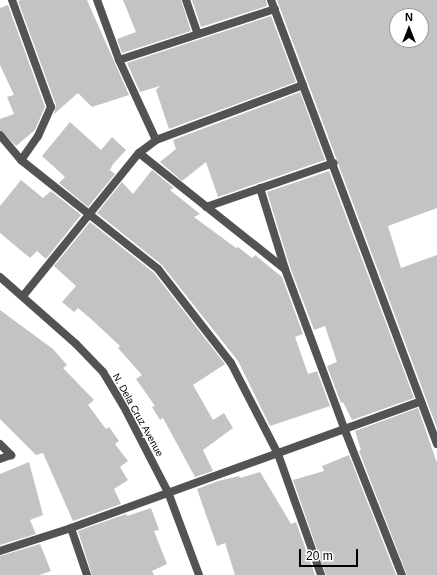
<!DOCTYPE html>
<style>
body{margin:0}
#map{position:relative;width:437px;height:575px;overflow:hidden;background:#fff;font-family:Helvetica,sans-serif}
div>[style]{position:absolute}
.building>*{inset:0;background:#c3c3c3}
.pedestrian>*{height:8px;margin:-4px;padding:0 4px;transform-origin:4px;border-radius:4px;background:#535353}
.minor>*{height:8px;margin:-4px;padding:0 4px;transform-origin:4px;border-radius:4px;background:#535353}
.tertiary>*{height:8px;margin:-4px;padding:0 4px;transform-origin:4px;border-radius:4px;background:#535353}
span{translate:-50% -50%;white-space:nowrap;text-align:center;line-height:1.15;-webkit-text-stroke:3px #fff;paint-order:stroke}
.street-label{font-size:10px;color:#000}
.north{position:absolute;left:389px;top:8px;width:40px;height:40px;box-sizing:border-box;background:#fff;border:1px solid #999;border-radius:50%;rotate:0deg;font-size:11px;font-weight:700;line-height:16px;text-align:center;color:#000}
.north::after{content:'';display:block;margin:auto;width:14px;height:18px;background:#000;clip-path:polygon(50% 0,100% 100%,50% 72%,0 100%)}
.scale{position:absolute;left:299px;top:549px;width:59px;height:18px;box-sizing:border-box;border:2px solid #000;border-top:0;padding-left:5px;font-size:12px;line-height:14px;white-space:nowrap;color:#000;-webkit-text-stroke:3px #fff;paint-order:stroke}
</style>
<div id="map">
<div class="building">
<i style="clip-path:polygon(21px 0,87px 0,129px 95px,92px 107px,78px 93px,54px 114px,56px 105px,18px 1px)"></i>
<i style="clip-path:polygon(123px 0,181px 0,191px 31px,122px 53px,117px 39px,136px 32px)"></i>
<i style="clip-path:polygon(192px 0,266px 0,267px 6px,201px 27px)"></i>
<i style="clip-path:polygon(evenodd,277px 0,437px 0,437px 208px,388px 226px,401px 268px,437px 255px,437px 428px,277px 0,397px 16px,421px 16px,421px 40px,397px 40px,397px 16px)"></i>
<i style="clip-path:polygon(8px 5px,45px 107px,35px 130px,16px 146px,0 130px,0 119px,14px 114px,7px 97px,14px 95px,0 65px,0 8px)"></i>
<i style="clip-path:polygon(271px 16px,296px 82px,169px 129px,156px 90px,160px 86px,140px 92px,127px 63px)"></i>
<i style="clip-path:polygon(300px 92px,325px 160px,218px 197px,206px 162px,182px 181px,160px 162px,176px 149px,173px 140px)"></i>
<i style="clip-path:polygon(70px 122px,101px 150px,112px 137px,126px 150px,113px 164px,110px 170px,115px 174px,88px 207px,59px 183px,65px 177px,42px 156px)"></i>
<i style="clip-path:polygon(152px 170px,174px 188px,170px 190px,200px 214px,194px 217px,236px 248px,238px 247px,252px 258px,255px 255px,282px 277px,303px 334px,295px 337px,308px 374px,317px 371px,330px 406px,270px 426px,238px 361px,162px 265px,97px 213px,122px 182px,133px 194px)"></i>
<i style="clip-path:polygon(329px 171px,414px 398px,352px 420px,343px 402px,341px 403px,327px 366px,337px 362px,325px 326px,314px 330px,290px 267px,267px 192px)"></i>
<i style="clip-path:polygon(21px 180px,43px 198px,51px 191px,81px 215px,46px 259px,37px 251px,30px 258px,0 233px,0 206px)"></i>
<i style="clip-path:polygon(90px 222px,154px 273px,225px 364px,193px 385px,213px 420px,224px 413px,233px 428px,203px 450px,213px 471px,195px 477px,163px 418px,160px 420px,152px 407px,155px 406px,136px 379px,142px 375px,118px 348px,120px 346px,91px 319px,78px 308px,74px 312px,62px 302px,76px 286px,54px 266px)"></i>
<i style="clip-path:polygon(0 310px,53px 349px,67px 365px,63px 368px,94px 400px,88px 405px,106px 429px,109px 427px,119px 441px,115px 444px,128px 461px,120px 467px,128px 480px,114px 489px,121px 504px,73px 521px,43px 453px,36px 455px,0 419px)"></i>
<i style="clip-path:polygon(418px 408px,437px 463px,437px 575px,407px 575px,359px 451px,361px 450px,355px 431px)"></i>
<i style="clip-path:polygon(349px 455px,396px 575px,326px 575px,293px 480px,324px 471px,322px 466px)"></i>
<i style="clip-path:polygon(29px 462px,43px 515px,30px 520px,36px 534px,0 545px,0 474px)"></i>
<i style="clip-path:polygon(260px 472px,291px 524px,296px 522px,315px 575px,235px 575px,225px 543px,217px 546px,197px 489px,218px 481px,239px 476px,240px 478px)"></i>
<i style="clip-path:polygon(151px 508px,159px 530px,154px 531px,167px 564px,152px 571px,154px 575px,92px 575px,78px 531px,126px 514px,127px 516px)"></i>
<i style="clip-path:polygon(40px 544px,51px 571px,39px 575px,0 575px,0 556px)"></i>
</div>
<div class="pedestrian">
<i style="left:12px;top:0;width:114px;rotate:70deg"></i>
<i style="left:51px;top:107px;width:32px;rotate:114deg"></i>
<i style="left:38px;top:136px;width:29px;rotate:125deg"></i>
<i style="left:186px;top:0;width:36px;rotate:71deg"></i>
<i style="left:271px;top:0;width:474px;rotate:69.5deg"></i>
<i style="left:119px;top:60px;width:164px;rotate:-18.1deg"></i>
<i style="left:0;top:135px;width:33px;rotate:50deg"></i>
<i style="left:21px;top:160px;width:175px;rotate:38.5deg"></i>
<i style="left:158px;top:269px;width:119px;rotate:52.2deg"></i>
<i style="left:231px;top:363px;width:102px;rotate:62.7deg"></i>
<i style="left:278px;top:454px;width:128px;rotate:70.4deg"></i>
<i style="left:139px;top:153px;width:186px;rotate:38.5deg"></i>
<i style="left:260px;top:188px;width:85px;rotate:72.8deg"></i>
<i style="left:285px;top:269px;width:170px;rotate:69.6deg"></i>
<i style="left:206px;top:207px;width:135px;rotate:-19deg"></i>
<i style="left:0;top:444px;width:16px;rotate:45deg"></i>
<i style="left:11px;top:455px;width:12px;rotate:160deg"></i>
</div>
<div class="minor">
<i style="left:156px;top:140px;width:157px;rotate:-20.5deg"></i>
<i style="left:23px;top:296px;width:184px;rotate:-51deg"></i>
<i style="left:139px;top:153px;width:21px;rotate:-37deg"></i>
<i style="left:156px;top:140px;width:88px;rotate:-114.8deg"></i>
<i style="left:119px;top:60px;width:64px;rotate:-110.1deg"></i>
<i style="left:344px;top:428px;width:158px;rotate:68.5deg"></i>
<i style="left:71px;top:528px;width:50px;rotate:71.2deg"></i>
<i style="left:0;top:551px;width:75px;rotate:-17.9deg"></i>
<i style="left:71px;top:528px;width:372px;rotate:-19.9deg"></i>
</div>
<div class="tertiary">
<i style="left:0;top:277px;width:101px;rotate:41.4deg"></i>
<i style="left:76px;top:344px;width:39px;rotate:46deg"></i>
<i style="left:103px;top:372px;width:39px;rotate:59deg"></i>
<i style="left:123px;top:405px;width:98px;rotate:62.7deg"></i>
<i style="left:168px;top:492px;width:89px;rotate:69.5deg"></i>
</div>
<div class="street-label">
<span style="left:138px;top:415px;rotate:61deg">N. Dela Cruz Avenue</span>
</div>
<div class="north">N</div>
<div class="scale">20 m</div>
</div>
